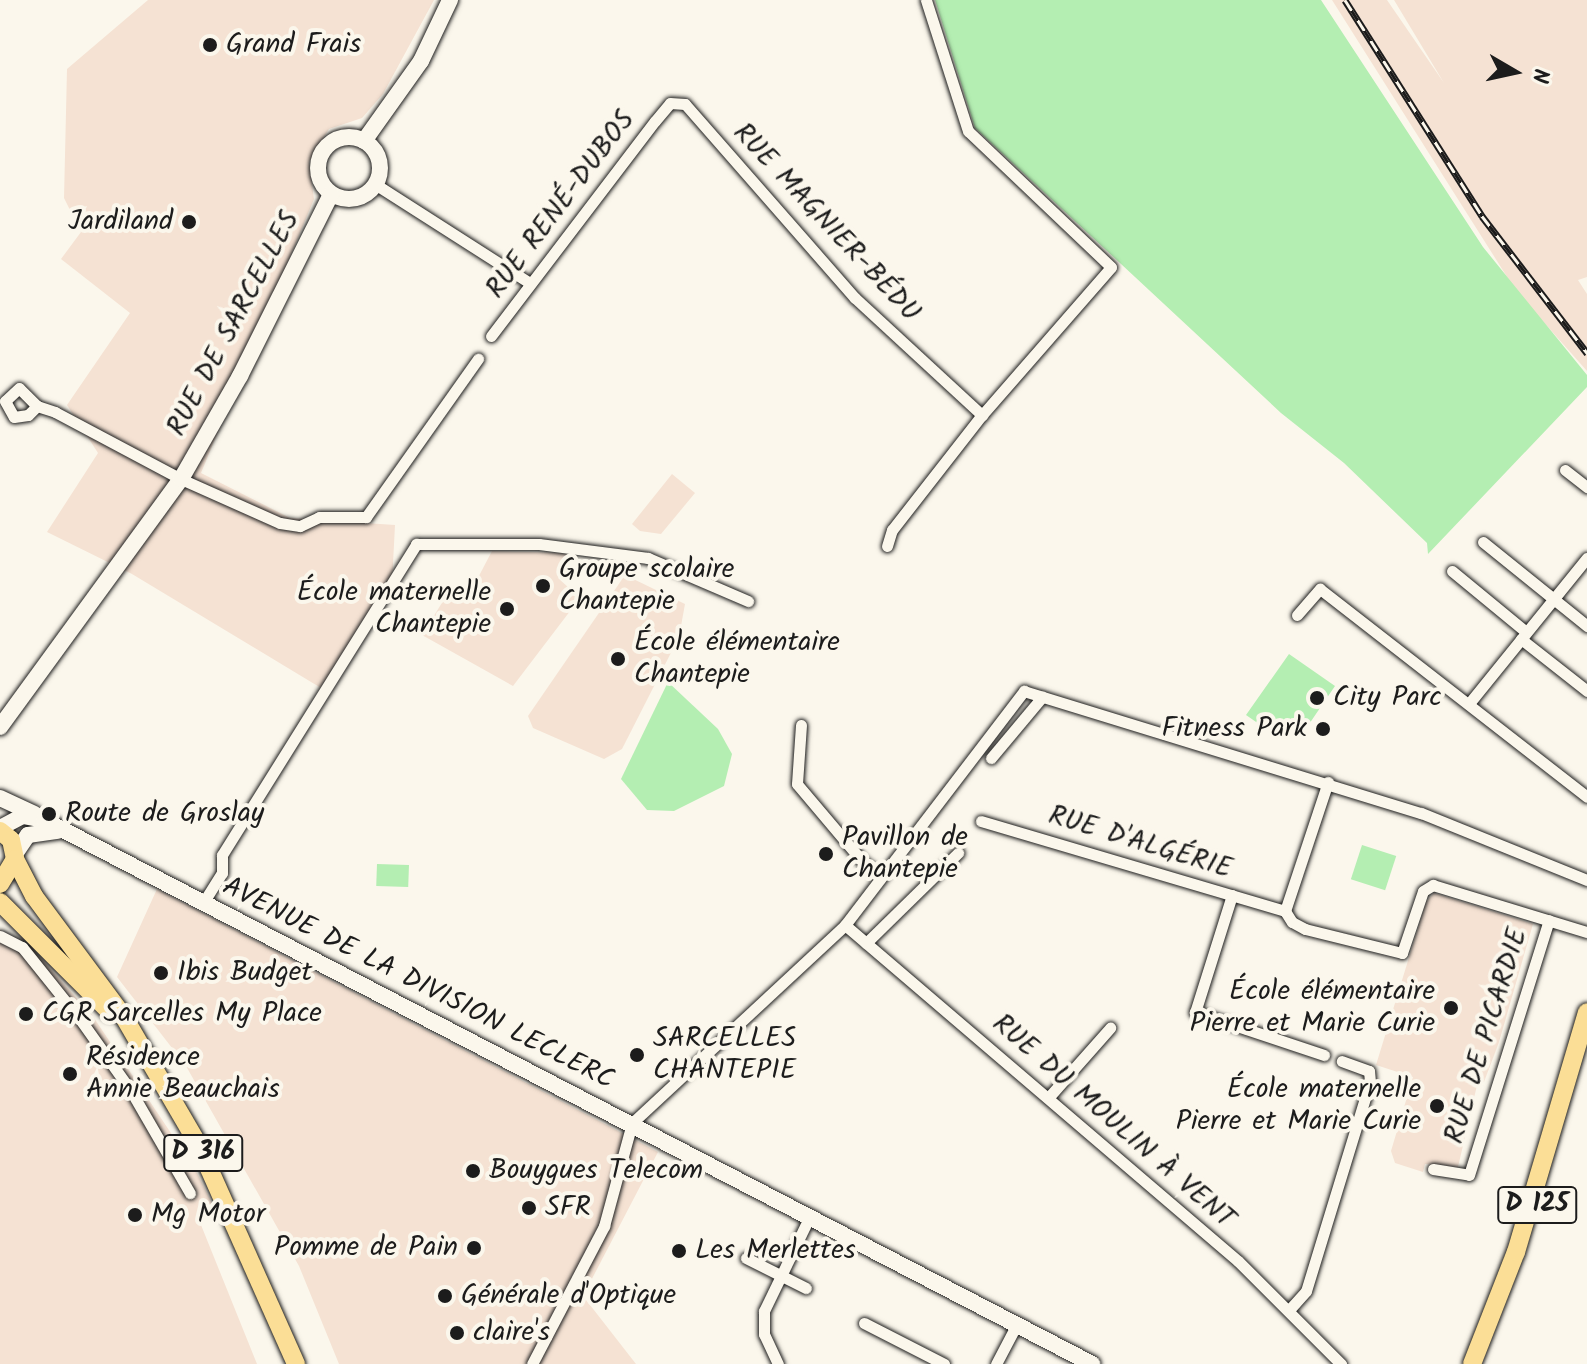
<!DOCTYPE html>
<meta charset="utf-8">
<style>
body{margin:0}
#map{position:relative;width:1587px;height:1364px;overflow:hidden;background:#fbf7ec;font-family:Kalam,sans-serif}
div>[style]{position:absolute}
.built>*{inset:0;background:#f5e2d3}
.green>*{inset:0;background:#b4eeb2;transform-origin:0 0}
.roads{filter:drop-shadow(0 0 2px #1c1c1c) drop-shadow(0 0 2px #1c1c1c)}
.street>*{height:11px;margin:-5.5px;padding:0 5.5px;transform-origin:5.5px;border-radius:5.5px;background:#fbf7ec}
.secondary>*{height:16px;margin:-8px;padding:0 8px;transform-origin:8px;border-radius:8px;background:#fbf7ec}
.secondary>.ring{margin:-8px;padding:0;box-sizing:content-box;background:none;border:16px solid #fbf7ec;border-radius:50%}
.primary>*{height:18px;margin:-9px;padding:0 9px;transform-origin:9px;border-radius:9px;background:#fbde96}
.rail>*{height:7px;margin-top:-3.5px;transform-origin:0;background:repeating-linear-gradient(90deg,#fbf7ec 0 12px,#1c1c1c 0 24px);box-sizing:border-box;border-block:2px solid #1c1c1c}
.dots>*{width:22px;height:22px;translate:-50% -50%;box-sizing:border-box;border:4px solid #fbf7ec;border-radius:50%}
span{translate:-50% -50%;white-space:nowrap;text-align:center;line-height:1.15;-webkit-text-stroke:8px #fbf7ec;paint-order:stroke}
.shield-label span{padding:2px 6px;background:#fbf7ec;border:2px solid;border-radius:6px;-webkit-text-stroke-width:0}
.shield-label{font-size:26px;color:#1c1c1c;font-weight:700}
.poi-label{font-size:28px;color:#1c1c1c}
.left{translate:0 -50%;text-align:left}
.right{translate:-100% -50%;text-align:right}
.street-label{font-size:28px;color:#1c1c1c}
.north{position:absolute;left:1475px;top:32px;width:80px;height:80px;-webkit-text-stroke:6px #fbf7ec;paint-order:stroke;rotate:99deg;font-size:22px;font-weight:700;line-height:32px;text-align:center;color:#1c1c1c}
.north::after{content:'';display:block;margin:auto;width:28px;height:36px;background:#1c1c1c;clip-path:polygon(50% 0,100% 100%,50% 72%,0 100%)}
</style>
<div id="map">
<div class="built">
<i style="clip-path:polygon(148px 0,434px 0,383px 94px,362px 118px,329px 129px,309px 162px,314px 199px,201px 473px,290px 518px,395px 525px,392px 583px,321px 688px,132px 574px,47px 532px,98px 453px,67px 405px,130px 313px,61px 259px,81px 232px,64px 198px,67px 69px)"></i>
<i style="clip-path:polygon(1332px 0,1387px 0,1444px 83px,1394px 0,1587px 0,1587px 277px,1578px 280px,1587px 294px,1587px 371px,1516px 291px)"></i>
<i style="clip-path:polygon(672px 474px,695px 493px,661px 534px,640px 531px,632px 524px)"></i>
<i style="clip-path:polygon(492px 551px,569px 553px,573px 557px,558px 578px,580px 598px,513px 686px,422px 635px,453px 585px,470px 593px)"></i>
<i style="clip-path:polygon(625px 575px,685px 604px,679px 637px,622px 749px,604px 759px,533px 728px,528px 716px)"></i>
<i style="clip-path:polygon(157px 889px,658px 1152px,583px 1296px,636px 1364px,339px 1364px,299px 1266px,186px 1066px,117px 977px)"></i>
<i style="clip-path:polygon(1434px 893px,1533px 924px,1499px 1042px,1484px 1082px,1478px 1081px,1458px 1167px,1425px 1164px,1423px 1172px,1395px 1163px,1391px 1151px,1413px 1077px,1376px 1065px,1426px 902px)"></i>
<i style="clip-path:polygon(0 930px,30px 946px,92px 1015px,195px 1169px,213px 1205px,197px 1215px,257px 1364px,0 1364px)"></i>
</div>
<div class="green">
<i style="clip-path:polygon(935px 0,1321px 0,1483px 247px,1587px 375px,1587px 387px,1428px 554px,1427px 543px,1344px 463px,1281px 413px,975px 128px)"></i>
<i style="clip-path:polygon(1289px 654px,1335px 686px,1303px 733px,1289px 723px,1279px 738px,1246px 715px)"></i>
<i style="clip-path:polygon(668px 682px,718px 729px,732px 754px,724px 786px,674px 811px,647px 810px,621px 779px)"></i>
<i style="left:1362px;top:845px;width:36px;height:36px;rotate:18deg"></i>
<i style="left:377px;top:864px;width:32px;height:22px;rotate:2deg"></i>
</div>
<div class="roads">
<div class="street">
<i style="left:375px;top:184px;width:184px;rotate:32.6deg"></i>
<i style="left:491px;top:336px;width:270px;rotate:-52.7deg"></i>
<i style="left:655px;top:121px;width:23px;rotate:-50deg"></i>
<i style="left:670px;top:103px;width:15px;rotate:4deg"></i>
<i style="left:685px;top:104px;width:258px;rotate:48.8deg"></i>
<i style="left:855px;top:298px;width:173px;rotate:42.7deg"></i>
<i style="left:37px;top:406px;width:25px;rotate:-135deg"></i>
<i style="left:19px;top:388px;width:19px;rotate:137deg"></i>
<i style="left:5px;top:401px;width:18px;rotate:61deg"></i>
<i style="left:14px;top:417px;width:14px;rotate:-8deg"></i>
<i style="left:28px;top:415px;width:13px;rotate:-45deg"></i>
<i style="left:37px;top:406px;width:19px;rotate:18deg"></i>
<i style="left:55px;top:412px;width:143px;rotate:28deg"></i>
<i style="left:181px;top:479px;width:108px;rotate:24deg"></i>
<i style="left:280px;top:523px;width:20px;rotate:9deg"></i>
<i style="left:300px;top:526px;width:21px;rotate:-25deg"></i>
<i style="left:319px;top:517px;width:47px"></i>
<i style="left:366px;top:517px;width:194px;rotate:-54.7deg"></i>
<i style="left:1565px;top:470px;width:28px;rotate:38deg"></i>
<i style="left:1483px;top:542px;width:134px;rotate:38.9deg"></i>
<i style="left:887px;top:546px;width:17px;rotate:-73deg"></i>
<i style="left:892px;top:530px;width:146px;rotate:-52deg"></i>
<i style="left:982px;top:415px;width:196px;rotate:-48.9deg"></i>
<i style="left:1111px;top:267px;width:197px;rotate:-136.4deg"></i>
<i style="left:968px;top:131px;width:138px;rotate:-107.8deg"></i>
<i style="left:1452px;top:571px;width:96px;rotate:39.5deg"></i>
<i style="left:1297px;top:615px;width:35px;rotate:-49deg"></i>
<i style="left:1320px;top:589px;width:338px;rotate:37.9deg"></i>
<i style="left:1521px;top:639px;width:84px;rotate:38.2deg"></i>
<i style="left:1471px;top:701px;width:184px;rotate:-51deg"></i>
<i style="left:801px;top:725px;width:59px;rotate:93.9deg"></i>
<i style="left:797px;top:784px;width:102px;rotate:49.8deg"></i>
<i style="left:863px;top:862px;width:21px;rotate:37deg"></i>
<i style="left:991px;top:758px;width:80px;rotate:-50.1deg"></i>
<i style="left:981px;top:821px;width:317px;rotate:16.5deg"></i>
<i style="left:1232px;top:895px;width:123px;rotate:107.5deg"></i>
<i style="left:1195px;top:1012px;width:136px;rotate:18.4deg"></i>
<i style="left:203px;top:903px;width:36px;rotate:-58deg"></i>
<i style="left:222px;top:873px;width:18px;rotate:-90deg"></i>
<i style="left:222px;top:855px;width:367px;rotate:-58deg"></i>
<i style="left:416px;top:544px;width:123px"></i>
<i style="left:539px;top:544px;width:110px;rotate:7.3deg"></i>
<i style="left:648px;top:558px;width:109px;rotate:23.3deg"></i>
<i style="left:1285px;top:911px;width:13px;rotate:58deg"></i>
<i style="left:1292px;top:922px;width:15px;rotate:28deg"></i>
<i style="left:1305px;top:929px;width:100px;rotate:13.9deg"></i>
<i style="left:1402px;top:953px;width:65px;rotate:-71.3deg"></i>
<i style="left:1423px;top:891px;width:12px;rotate:-31deg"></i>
<i style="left:1433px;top:885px;width:161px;rotate:17deg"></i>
<i style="left:1285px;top:911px;width:136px;rotate:-71.6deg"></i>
<i style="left:845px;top:925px;width:517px;rotate:40.53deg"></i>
<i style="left:1238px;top:1261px;width:146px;rotate:45deg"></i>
<i style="left:0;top:936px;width:25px;rotate:27deg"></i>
<i style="left:22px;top:947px;width:96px;rotate:51.3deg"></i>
<i style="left:82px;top:1022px;width:85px;rotate:54.6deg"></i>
<i style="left:131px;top:1091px;width:118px;rotate:60deg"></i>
<i style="left:866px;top:943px;width:129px;rotate:-44.4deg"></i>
<i style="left:1048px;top:1098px;width:94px;rotate:-48.5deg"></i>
<i style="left:1433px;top:1169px;width:36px;rotate:9deg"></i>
<i style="left:1469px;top:1175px;width:267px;rotate:-72.6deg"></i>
<i style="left:746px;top:1258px;width:67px;rotate:26.6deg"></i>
<i style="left:1289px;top:1310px;width:25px;rotate:-48deg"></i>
<i style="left:1306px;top:1291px;width:219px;rotate:-73deg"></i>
<i style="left:1370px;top:1082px;width:11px;rotate:-95deg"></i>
<i style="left:1369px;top:1071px;width:29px;rotate:-160deg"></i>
<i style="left:864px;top:1323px;width:90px;rotate:27.1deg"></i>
<i style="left:532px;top:1364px;width:156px;rotate:-62.4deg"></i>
<i style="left:604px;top:1226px;width:107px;rotate:-74.8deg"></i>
<i style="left:632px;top:1123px;width:291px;rotate:-42.9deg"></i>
<i style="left:845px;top:925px;width:295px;rotate:-52.6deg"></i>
<i style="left:1024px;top:691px;width:415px;rotate:17.1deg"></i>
<i style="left:1421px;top:813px;width:179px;rotate:22deg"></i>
<i style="left:778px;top:1364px;width:33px;rotate:-115deg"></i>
<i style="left:764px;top:1334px;width:23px;rotate:-90deg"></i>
<i style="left:764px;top:1311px;width:106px;rotate:-64.2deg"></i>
<i style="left:996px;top:1364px;width:45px;rotate:-62.3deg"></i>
</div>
<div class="secondary">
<i class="ring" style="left:318px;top:137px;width:46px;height:46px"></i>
<i style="left:364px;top:141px;width:98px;rotate:-54.5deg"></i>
<i style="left:421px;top:61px;width:68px;rotate:-64.6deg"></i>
<i style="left:0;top:727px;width:307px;rotate:-53.9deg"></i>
<i style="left:181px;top:479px;width:119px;rotate:-60.2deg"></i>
<i style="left:240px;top:376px;width:203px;rotate:-63.4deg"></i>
<i style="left:0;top:798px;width:38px;rotate:25deg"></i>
<i style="left:0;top:828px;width:26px;rotate:-28deg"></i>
<i style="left:23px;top:816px;width:21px;rotate:11deg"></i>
<i style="left:44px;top:820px;width:1181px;rotate:27.43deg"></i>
<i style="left:15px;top:854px;width:23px;rotate:-56deg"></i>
<i style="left:28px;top:835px;width:30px;rotate:-8deg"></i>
</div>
<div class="primary">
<i style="left:0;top:831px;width:14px;rotate:39deg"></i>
<i style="left:11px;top:840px;width:19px;rotate:78deg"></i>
<i style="left:15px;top:859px;width:29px;rotate:121deg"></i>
<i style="left:15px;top:859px;width:42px;rotate:62.8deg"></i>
<i style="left:34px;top:896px;width:151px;rotate:53.4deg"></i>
<i style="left:124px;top:1017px;width:149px;rotate:59.8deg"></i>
<i style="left:199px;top:1146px;width:239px;rotate:66deg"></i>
<i style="left:0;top:902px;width:156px;rotate:45deg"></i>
<i style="left:1472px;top:1364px;width:120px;rotate:-68.6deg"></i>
<i style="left:1516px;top:1252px;width:250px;rotate:-73.5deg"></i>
</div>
</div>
<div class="rail">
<i style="left:1345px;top:0;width:256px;rotate:57.6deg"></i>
<i style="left:1482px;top:216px;width:173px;rotate:52.5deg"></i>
</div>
<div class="dots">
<i style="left:210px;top:45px;background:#1c1c1c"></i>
<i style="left:189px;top:222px;background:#1c1c1c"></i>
<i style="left:543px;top:586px;background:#1c1c1c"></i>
<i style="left:507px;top:609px;background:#1c1c1c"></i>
<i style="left:618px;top:659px;background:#1c1c1c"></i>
<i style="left:1317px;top:698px;background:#1c1c1c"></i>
<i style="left:1323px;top:729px;background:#1c1c1c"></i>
<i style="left:49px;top:814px;background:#1c1c1c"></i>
<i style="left:826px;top:854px;background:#1c1c1c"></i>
<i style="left:161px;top:973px;background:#1c1c1c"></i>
<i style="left:1451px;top:1008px;background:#1c1c1c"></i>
<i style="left:26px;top:1014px;background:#1c1c1c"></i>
<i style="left:637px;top:1055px;background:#1c1c1c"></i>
<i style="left:70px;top:1074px;background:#1c1c1c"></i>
<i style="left:1437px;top:1106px;background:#1c1c1c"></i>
<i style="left:473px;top:1171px;background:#1c1c1c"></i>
<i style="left:529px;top:1208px;background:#1c1c1c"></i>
<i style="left:135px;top:1215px;background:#1c1c1c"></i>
<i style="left:474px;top:1248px;background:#1c1c1c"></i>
<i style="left:679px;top:1251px;background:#1c1c1c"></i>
<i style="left:445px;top:1296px;background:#1c1c1c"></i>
<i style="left:457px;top:1333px;background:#1c1c1c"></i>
</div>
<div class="shield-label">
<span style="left:203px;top:1153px">D 316</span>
<span style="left:1537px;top:1205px">D 125</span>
</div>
<div class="poi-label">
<span class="left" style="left:226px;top:45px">Grand Frais</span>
<span class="right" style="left:173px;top:222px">Jardiland</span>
<span class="left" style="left:559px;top:586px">Groupe scolaire<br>Chantepie</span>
<span class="right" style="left:491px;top:609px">École maternelle<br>Chantepie</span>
<span class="left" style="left:634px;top:659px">École élémentaire<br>Chantepie</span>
<span class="left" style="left:1333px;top:698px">City Parc</span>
<span class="right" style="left:1307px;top:729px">Fitness Park</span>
<span class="left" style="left:65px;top:814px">Route de Groslay</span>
<span class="left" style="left:842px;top:854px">Pavillon de<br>Chantepie</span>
<span class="left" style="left:177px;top:973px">Ibis Budget</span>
<span class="right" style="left:1435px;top:1008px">École élémentaire<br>Pierre et Marie Curie</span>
<span class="left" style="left:42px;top:1014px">CGR Sarcelles My Place</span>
<span class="left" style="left:653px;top:1055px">SARCELLES<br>CHANTEPIE</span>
<span class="left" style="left:86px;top:1074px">Résidence<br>Annie Beauchais</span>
<span class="right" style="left:1421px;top:1106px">École maternelle<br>Pierre et Marie Curie</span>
<span class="left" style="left:489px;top:1171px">Bouygues Telecom</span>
<span class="left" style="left:545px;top:1208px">SFR</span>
<span class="left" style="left:151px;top:1215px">Mg Motor</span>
<span class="right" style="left:458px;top:1248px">Pomme de Pain</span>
<span class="left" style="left:695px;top:1251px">Les Merlettes</span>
<span class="left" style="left:461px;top:1296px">Générale d'Optique</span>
<span class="left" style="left:473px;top:1333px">claire's</span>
</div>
<div class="street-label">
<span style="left:561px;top:205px;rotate:-53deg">RUE RENÉ-DUBOS</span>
<span style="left:826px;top:223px;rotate:47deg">RUE MAGNIER-BÉDU</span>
<span style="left:234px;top:324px;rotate:-62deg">RUE DE SARCELLES</span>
<span style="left:1140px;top:843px;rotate:17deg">RUE D'ALGÉRIE</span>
<span style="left:418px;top:984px;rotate:27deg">AVENUE DE LA DIVISION LECLERC</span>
<span style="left:1487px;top:1036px;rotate:-73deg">RUE DE PICARDIE</span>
<span style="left:1113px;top:1122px;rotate:41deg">RUE DU MOULIN À VENT</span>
</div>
<div class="north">N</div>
</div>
